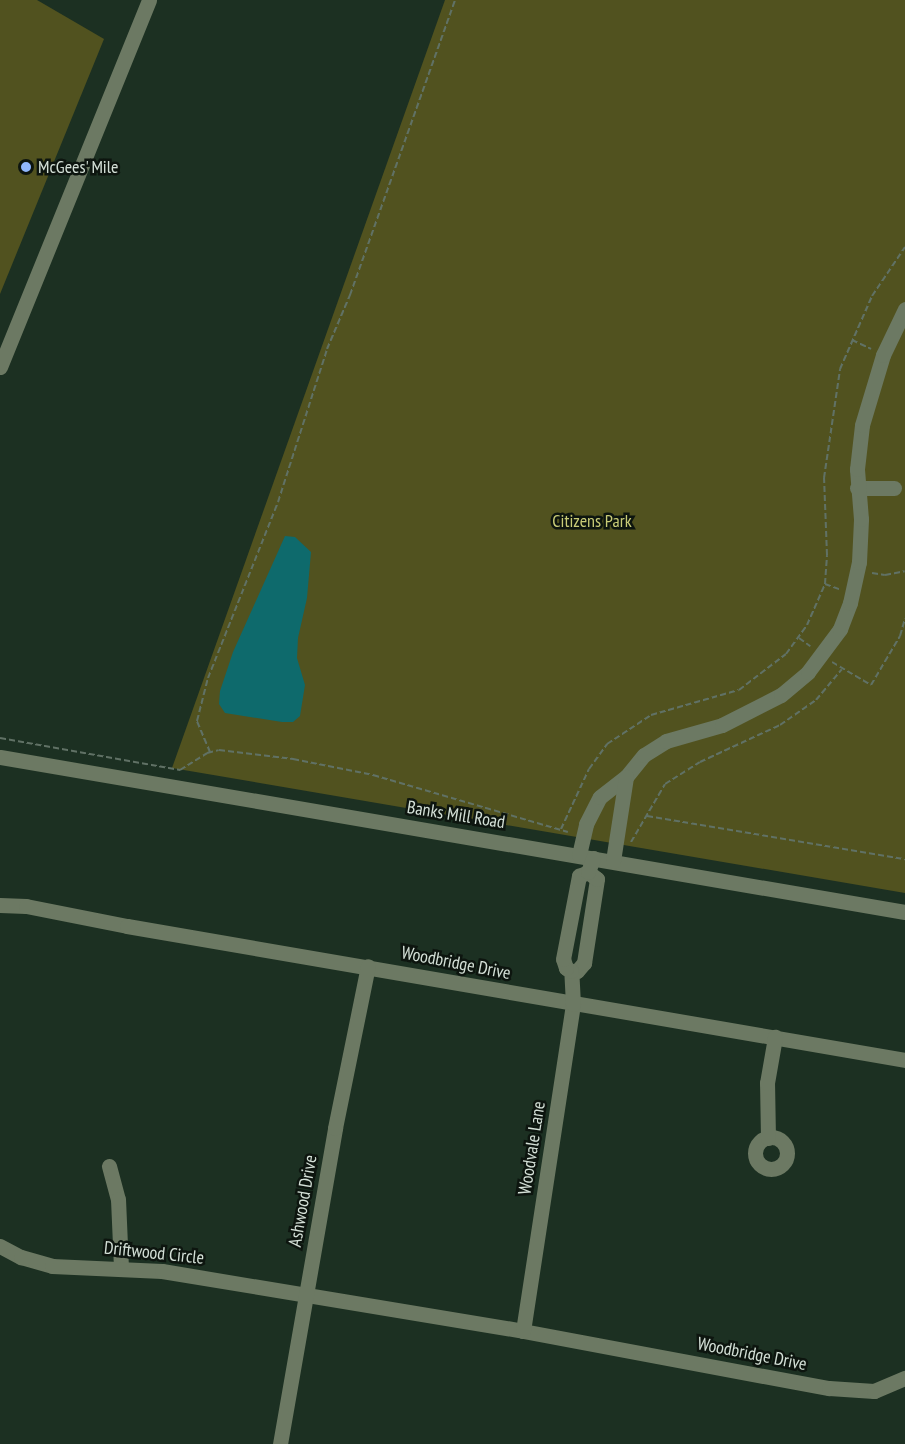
<!DOCTYPE html>
<style>
body{margin:0}
#map{position:relative;width:905px;height:1444px;overflow:hidden;background:#1c3022;font-family:"PT Sans Narrow",sans-serif}
div>[style]{position:absolute}
.green>*{inset:0;background:#51521f}
.water>*{inset:0;background:#0e6a6c}
.path>*{height:2px;margin-top:-1px;transform-origin:0;background:repeating-linear-gradient(90deg,#607165 0 6px,transparent 0 9px)}
.minor>*{height:15px;margin:-7.5px;padding:0 7.5px;transform-origin:7.5px;border-radius:7.5px;background:#6c7963}
.minor>.ring{margin:-7.5px;padding:0;box-sizing:content-box;background:none;border:15px solid #6c7963;border-radius:50%}
.dots>*{width:16px;height:16px;translate:-50% -50%;box-sizing:border-box;border:3px solid #0d150f;border-radius:50%}
span{translate:-50% -50%;white-space:nowrap;text-align:center;line-height:1.15;-webkit-text-stroke:5px #0d150f;paint-order:stroke}
.poi-label{font-size:18px;color:#d4e0d7}
.left{translate:0 -50%;text-align:left}
.park-label{font-size:18px;color:#c9cc77}
.street-label{font-size:18px;color:#d4e0d7}
</style>
<div id="map">
<div class="green">
<i style="clip-path:polygon(0 0,37px 0,104px 39px,0 294px)"></i>
<i style="clip-path:polygon(445px 0,905px 0,905px 893px,172px 768px)"></i>
</div>
<div class="water">
<i style="clip-path:polygon(285px 536px,295px 537px,311px 552px,307px 598px,298px 638px,297px 658px,305px 685px,300px 716px,293px 722px,282px 722px,225px 713px,219px 704px,220px 691px,233px 652px)"></i>
</div>
<div class="path">
<i style="left:852px;top:340px;width:21px;rotate:25deg"></i>
<i style="left:872px;top:573px;width:13px;rotate:9deg"></i>
<i style="left:885px;top:575px;width:20px;rotate:-11deg"></i>
<i style="left:825px;top:584px;width:15px;rotate:20deg"></i>
<i style="left:799px;top:638px;width:14px;rotate:36deg"></i>
<i style="left:832px;top:662px;width:45px;rotate:30.5deg"></i>
<i style="left:871px;top:685px;width:57px;rotate:-59.4deg"></i>
<i style="left:900px;top:636px;width:18px;rotate:-74deg"></i>
<i style="left:0;top:738px;width:183px;rotate:10.1deg"></i>
<i style="left:180px;top:770px;width:32px;rotate:-32deg"></i>
<i style="left:207px;top:753px;width:12px;rotate:-14deg"></i>
<i style="left:219px;top:750px;width:75px;rotate:6.9deg"></i>
<i style="left:293px;top:759px;width:82px;rotate:11.3deg"></i>
<i style="left:373px;top:775px;width:203px;rotate:16.3deg"></i>
<i style="left:210px;top:752px;width:34px;rotate:-113deg"></i>
<i style="left:197px;top:721px;width:44px;rotate:-75.7deg"></i>
<i style="left:208px;top:678px;width:189px;rotate:-68.3deg"></i>
<i style="left:278px;top:502px;width:161px;rotate:-72.2deg"></i>
<i style="left:327px;top:349px;width:59px;rotate:-66.9deg"></i>
<i style="left:350px;top:295px;width:313px;rotate:-70.4deg"></i>
<i style="left:647px;top:816px;width:262px;rotate:9.5deg"></i>
<i style="left:561px;top:829px;width:66px;rotate:-65deg"></i>
<i style="left:589px;top:769px;width:31px;rotate:-54deg"></i>
<i style="left:607px;top:744px;width:53px;rotate:-33.4deg"></i>
<i style="left:651px;top:715px;width:91px;rotate:-15.9deg"></i>
<i style="left:739px;top:690px;width:59px;rotate:-37.5deg"></i>
<i style="left:786px;top:654px;width:36px;rotate:-54deg"></i>
<i style="left:807px;top:625px;width:45px;rotate:-66.3deg"></i>
<i style="left:825px;top:584px;width:29px;rotate:-86deg"></i>
<i style="left:827px;top:555px;width:77px;rotate:-92.2deg"></i>
<i style="left:824px;top:478px;width:110px;rotate:-81.6deg"></i>
<i style="left:840px;top:369px;width:80px;rotate:-66.3deg"></i>
<i style="left:872px;top:296px;width:59px;rotate:-56deg"></i>
<i style="left:631px;top:842px;width:67px;rotate:-59.6deg"></i>
<i style="left:665px;top:784px;width:41px;rotate:-32.2deg"></i>
<i style="left:700px;top:762px;width:88px;rotate:-24.8deg"></i>
<i style="left:780px;top:725px;width:44px;rotate:-34.8deg"></i>
<i style="left:816px;top:700px;width:40px;rotate:-50deg"></i>
</div>
<div class="minor">
<i style="left:0;top:367px;width:396px;rotate:-67.9deg"></i>
<i style="left:857px;top:488px;width:37px"></i>
<i style="left:0;top:757px;width:918px;rotate:9.72deg"></i>
<i style="left:626px;top:777px;width:28px;rotate:-51deg"></i>
<i style="left:644px;top:755px;width:26px;rotate:-32deg"></i>
<i style="left:666px;top:741px;width:58px;rotate:-15.9deg"></i>
<i style="left:722px;top:725px;width:66px;rotate:-27deg"></i>
<i style="left:781px;top:695px;width:35px;rotate:-40deg"></i>
<i style="left:808px;top:672px;width:54px;rotate:-53.3deg"></i>
<i style="left:840px;top:629px;width:28px;rotate:-69deg"></i>
<i style="left:850px;top:603px;width:42px;rotate:-77.6deg"></i>
<i style="left:859px;top:562px;width:43px;rotate:-87.3deg"></i>
<i style="left:861px;top:519px;width:50px;rotate:-94.6deg"></i>
<i style="left:857px;top:469px;width:44px;rotate:-83.5deg"></i>
<i style="left:862px;top:425px;width:73px;rotate:-73.3deg"></i>
<i style="left:883px;top:355px;width:51px;rotate:-64.4deg"></i>
<i style="left:579px;top:855px;width:32px;rotate:-77deg"></i>
<i style="left:586px;top:824px;width:30px;rotate:-63deg"></i>
<i style="left:600px;top:797px;width:33px;rotate:-38deg"></i>
<i style="left:626px;top:777px;width:85px;rotate:98.8deg"></i>
<i style="left:0;top:905px;width:26px;rotate:2deg"></i>
<i style="left:26px;top:906px;width:103px;rotate:11.2deg"></i>
<i style="left:127px;top:926px;width:789px;rotate:9.77deg"></i>
<i style="left:571px;top:971px;width:6px"></i>
<i style="left:577px;top:971px;width:11px;rotate:-49deg"></i>
<i style="left:584px;top:963px;width:85px;rotate:-81.2deg"></i>
<i style="left:597px;top:879px;width:11px;rotate:-142deg"></i>
<i class="ring" style="left:755px;top:1137px;width:17px;height:17px"></i>
<i style="left:768px;top:1138px;width:55px;rotate:-91deg"></i>
<i style="left:767px;top:1083px;width:47px;rotate:-80.1deg"></i>
<i style="left:109px;top:1166px;width:34px;rotate:75deg"></i>
<i style="left:118px;top:1199px;width:68px;rotate:87.5deg"></i>
<i style="left:0;top:1246px;width:24px;rotate:28deg"></i>
<i style="left:21px;top:1257px;width:32px;rotate:16deg"></i>
<i style="left:52px;top:1266px;width:110px;rotate:2.6deg"></i>
<i style="left:162px;top:1271px;width:366px;rotate:9.4deg"></i>
<i style="left:523px;top:1331px;width:311px;rotate:10.6deg"></i>
<i style="left:829px;top:1388px;width:45px;rotate:3.8deg"></i>
<i style="left:874px;top:1391px;width:34px;rotate:-23deg"></i>
<i style="left:523px;top:1331px;width:331px;rotate:-81.3deg"></i>
<i style="left:573px;top:1004px;width:33px;rotate:-93deg"></i>
<i style="left:571px;top:971px;width:6px;rotate:-149deg"></i>
<i style="left:566px;top:968px;width:9px;rotate:-108deg"></i>
<i style="left:563px;top:959px;width:85px;rotate:-79.1deg"></i>
<i style="left:579px;top:876px;width:10px;rotate:-24deg"></i>
<i style="left:588px;top:872px;width:15px;rotate:-70deg"></i>
<i style="left:280px;top:1444px;width:321px;rotate:-80.1deg"></i>
<i style="left:335px;top:1128px;width:165px;rotate:-78.5deg"></i>
</div>
<div class="dots">
<i style="left:26px;top:167px;background:#91b8fd"></i>
</div>
<div class="poi-label">
<span class="left" style="left:38px;top:167px">McGees' Mile</span>
</div>
<div class="park-label">
<span style="left:592px;top:521px">Citizens Park</span>
</div>
<div class="street-label">
<span style="left:456px;top:815px;rotate:9deg">Banks Mill Road</span>
<span style="left:456px;top:963px;rotate:11deg">Woodbridge Drive</span>
<span style="left:532px;top:1148px;rotate:-81deg">Woodvale Lane</span>
<span style="left:303px;top:1201px;rotate:-80deg">Ashwood Drive</span>
<span style="left:154px;top:1253px;rotate:6deg">Driftwood Circle</span>
<span style="left:752px;top:1354px;rotate:11deg">Woodbridge Drive</span>
</div>
</div>
